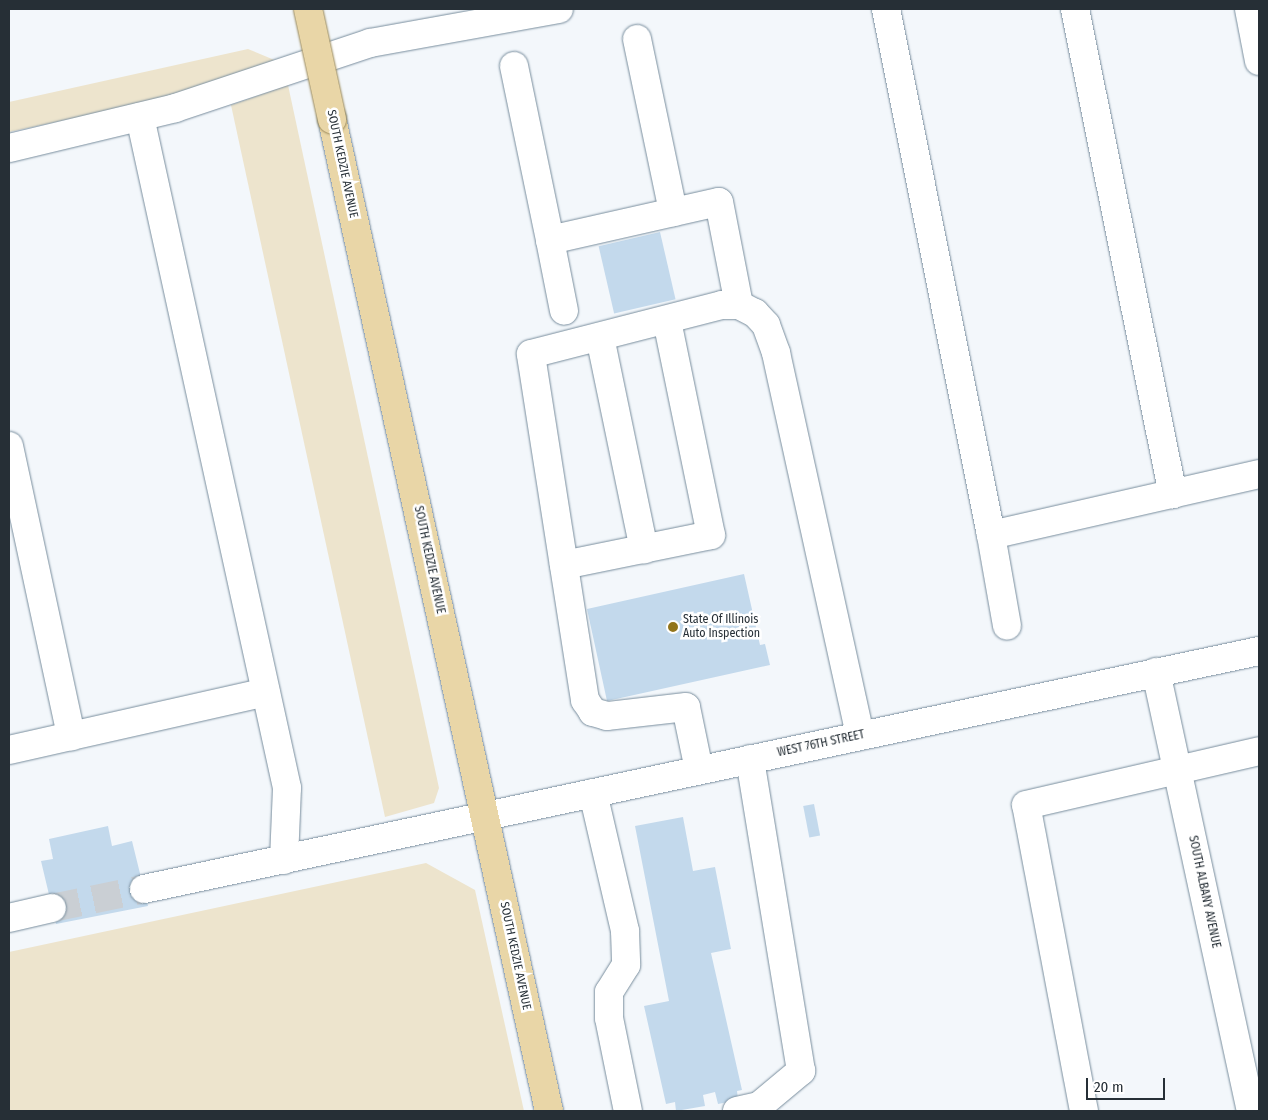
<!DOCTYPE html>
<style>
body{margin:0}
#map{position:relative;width:1268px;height:1120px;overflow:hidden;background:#f3f7fb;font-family:"Fira Sans Condensed",sans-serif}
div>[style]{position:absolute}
.green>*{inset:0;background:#ede4cd}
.building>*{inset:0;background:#c3d9ec;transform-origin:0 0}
.minor-tunnel>*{height:28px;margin-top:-14px;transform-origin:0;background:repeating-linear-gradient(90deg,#cacfd4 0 28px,transparent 0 42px)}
.roads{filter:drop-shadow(0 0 1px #788d9d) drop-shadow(0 0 1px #788d9d)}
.minor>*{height:28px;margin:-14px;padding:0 14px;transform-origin:14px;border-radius:14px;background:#fff}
.major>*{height:28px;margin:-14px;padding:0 14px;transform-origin:14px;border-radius:14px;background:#e9d6a7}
.bridges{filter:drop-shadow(0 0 1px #9b8a59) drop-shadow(0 0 1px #9b8a59)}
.major-bridge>*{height:28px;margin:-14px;padding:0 14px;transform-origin:14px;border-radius:14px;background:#e9d6a7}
.dots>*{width:14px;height:14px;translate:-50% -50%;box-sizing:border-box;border:2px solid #fff;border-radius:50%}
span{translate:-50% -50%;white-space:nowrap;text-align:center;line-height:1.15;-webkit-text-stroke:5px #fff;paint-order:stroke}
.street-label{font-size:12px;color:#262f36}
.poi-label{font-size:12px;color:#262f36}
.left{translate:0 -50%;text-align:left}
.frame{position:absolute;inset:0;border:10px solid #262f36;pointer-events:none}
.scale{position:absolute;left:1086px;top:1078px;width:79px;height:22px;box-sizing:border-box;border:2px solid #262f36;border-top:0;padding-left:6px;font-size:15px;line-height:18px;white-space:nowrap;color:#262f36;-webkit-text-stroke:4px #fff;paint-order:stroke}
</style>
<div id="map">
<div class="green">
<i style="clip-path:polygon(248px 49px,284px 64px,179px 96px,9px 132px,9px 102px)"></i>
<i style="clip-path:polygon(288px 85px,439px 788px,434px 803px,385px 817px,231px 105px)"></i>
<i style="clip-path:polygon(426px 863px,475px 890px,524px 1111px,9px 1111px,9px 952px)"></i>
</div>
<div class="building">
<i style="left:660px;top:232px;width:69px;height:63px;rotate:77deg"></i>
<i style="clip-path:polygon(744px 574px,760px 645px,765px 644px,770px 665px,607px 701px,587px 609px)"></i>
<i style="left:814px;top:804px;width:32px;height:11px;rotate:79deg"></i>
<i style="clip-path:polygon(683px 817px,693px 871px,715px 867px,731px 949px,711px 953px,742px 1090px,737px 1091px,738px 1100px,718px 1104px,715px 1092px,703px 1095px,705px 1106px,676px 1111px,675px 1102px,666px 1104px,644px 1006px,669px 1001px,635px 826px)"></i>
<i style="clip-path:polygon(108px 826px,112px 846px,132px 841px,148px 906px,56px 924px,41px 861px,53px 859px,49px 839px)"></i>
</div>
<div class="minor-tunnel">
<i style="left:52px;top:908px;width:94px;rotate:-11.7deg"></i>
</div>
<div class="roads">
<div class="minor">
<i style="left:886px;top:9px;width:536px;rotate:78.71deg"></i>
<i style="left:991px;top:535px;width:275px;rotate:-12.8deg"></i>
<i style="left:1075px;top:9px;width:495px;rotate:78.6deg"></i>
<i style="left:1249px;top:9px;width:53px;rotate:79.1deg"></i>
<i style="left:637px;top:39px;width:177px;rotate:78.2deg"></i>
<i style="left:514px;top:66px;width:178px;rotate:78.3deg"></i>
<i style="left:550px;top:240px;width:173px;rotate:-12.7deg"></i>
<i style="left:719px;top:202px;width:105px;rotate:79deg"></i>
<i style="left:140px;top:117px;width:687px;rotate:77.64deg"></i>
<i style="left:287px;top:788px;width:72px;rotate:92.4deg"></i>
<i style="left:9px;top:148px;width:171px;rotate:-13.5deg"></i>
<i style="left:175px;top:108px;width:206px;rotate:-18.4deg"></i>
<i style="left:370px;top:43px;width:192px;rotate:-10.2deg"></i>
<i style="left:550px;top:240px;width:72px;rotate:78.8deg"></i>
<i style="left:600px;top:337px;width:217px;rotate:78.3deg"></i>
<i style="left:9px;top:446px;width:297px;rotate:77.9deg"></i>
<i style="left:991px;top:535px;width:92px;rotate:80deg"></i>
<i style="left:564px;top:565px;width:150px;rotate:-11.5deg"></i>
<i style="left:711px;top:535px;width:219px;rotate:-101.6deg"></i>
<i style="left:1156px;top:672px;width:449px;rotate:77.8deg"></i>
<i style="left:9px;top:750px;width:263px;rotate:-12.7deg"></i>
<i style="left:699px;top:770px;width:64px;rotate:-101.7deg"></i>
<i style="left:686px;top:707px;width:80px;rotate:173.5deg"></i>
<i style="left:607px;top:716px;width:15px;rotate:-164deg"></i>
<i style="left:593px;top:712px;width:14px;rotate:-124deg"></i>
<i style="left:585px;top:700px;width:350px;rotate:-98.9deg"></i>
<i style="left:531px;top:354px;width:197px;rotate:-14.4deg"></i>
<i style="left:722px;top:305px;width:17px"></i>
<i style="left:739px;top:305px;width:18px;rotate:27deg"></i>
<i style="left:755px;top:313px;width:16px;rotate:47deg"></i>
<i style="left:766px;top:325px;width:30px;rotate:70deg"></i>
<i style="left:776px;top:353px;width:392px;rotate:77.6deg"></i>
<i style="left:593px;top:793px;width:142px;rotate:76.9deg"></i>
<i style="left:625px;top:931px;width:34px;rotate:88deg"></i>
<i style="left:626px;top:965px;width:32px;rotate:122deg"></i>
<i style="left:609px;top:992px;width:26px;rotate:90deg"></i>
<i style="left:609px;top:1018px;width:95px;rotate:78.5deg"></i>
<i style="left:144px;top:889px;width:1140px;rotate:-12.05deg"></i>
<i style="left:9px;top:918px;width:44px;rotate:-13.1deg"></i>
<i style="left:737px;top:1111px;width:23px;rotate:-13deg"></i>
<i style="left:759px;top:1106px;width:55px;rotate:-39.8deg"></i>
<i style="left:801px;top:1071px;width:316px;rotate:-99.3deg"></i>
<i style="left:1084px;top:1111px;width:311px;rotate:-100.7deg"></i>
<i style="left:1026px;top:805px;width:239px;rotate:-13deg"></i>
</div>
<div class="major">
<i style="left:332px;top:119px;width:1015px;rotate:77.66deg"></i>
</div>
</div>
<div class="bridges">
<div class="major-bridge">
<i style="left:308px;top:9px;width:113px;rotate:77.7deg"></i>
</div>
</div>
<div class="dots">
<i style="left:673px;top:627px;background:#92751b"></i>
</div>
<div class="street-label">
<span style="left:342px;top:164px;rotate:78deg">SOUTH KEDZIE AVENUE</span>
<span style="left:429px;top:560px;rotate:78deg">SOUTH KEDZIE AVENUE</span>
<span style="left:821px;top:744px;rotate:-12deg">WEST 76TH STREET</span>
<span style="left:1204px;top:892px;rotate:78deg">SOUTH ALBANY AVENUE</span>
<span style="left:515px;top:956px;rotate:78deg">SOUTH KEDZIE AVENUE</span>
</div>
<div class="poi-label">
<span class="left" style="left:683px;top:627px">State Of Illinois<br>Auto Inspection</span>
</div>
<div class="frame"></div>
<div class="scale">20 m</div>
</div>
